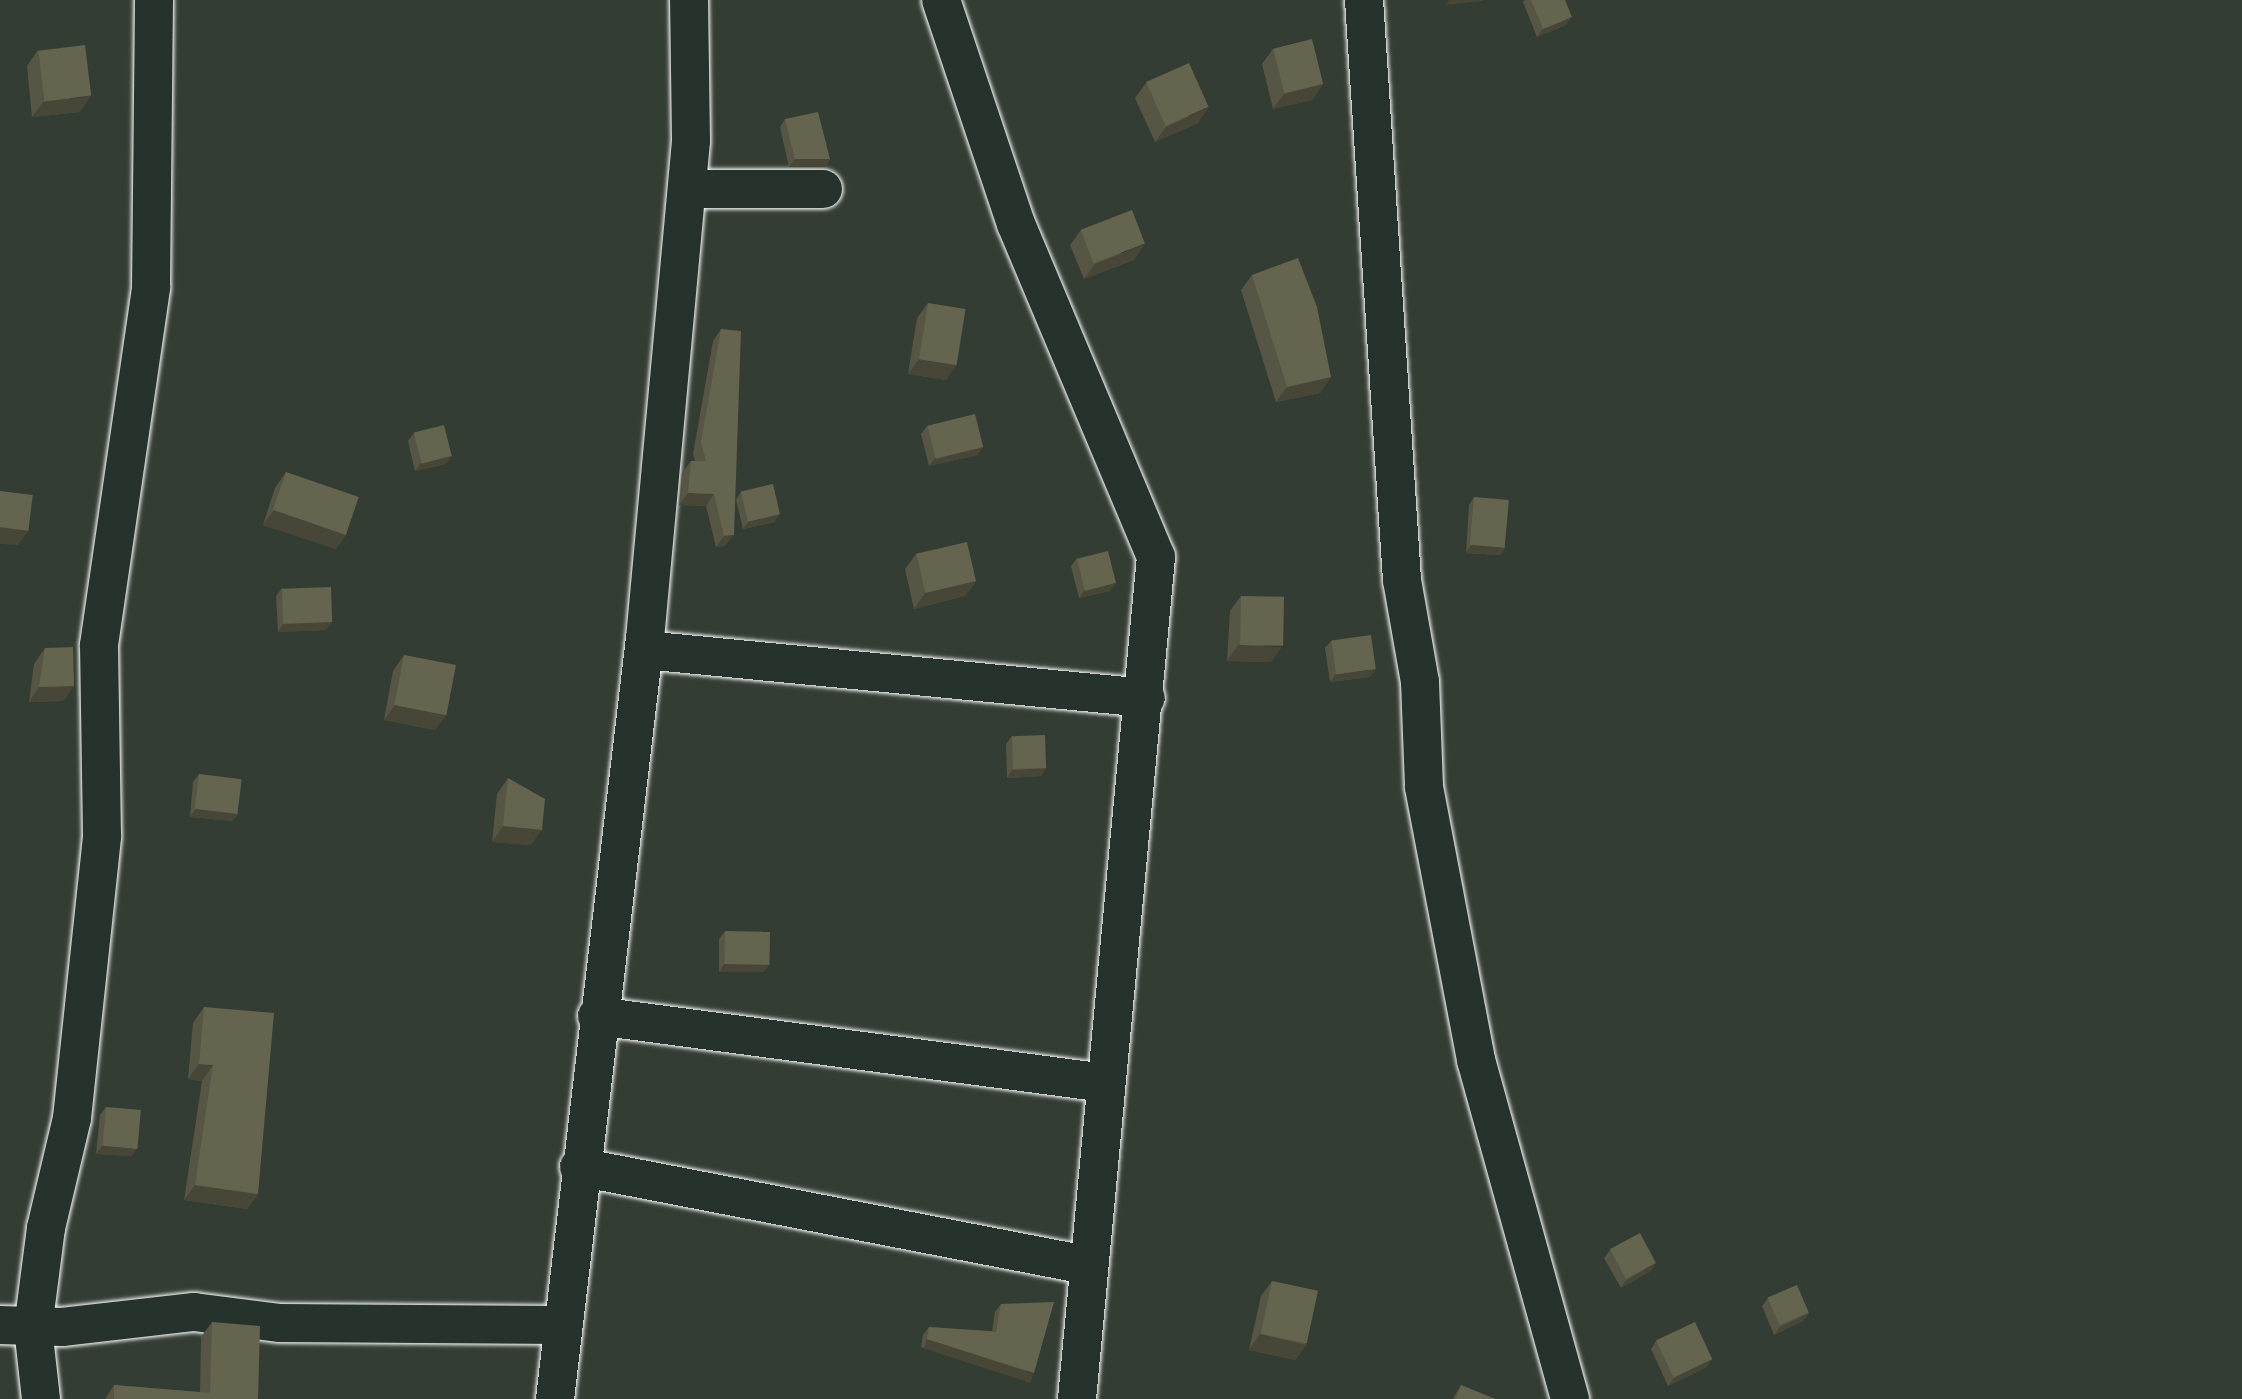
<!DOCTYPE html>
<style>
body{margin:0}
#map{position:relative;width:2242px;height:1399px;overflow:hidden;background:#333d34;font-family:"Gochi Hand",sans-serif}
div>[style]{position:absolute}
.roads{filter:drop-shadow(0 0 2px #fff) drop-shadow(0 0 2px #fff)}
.street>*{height:38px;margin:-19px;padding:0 19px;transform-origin:19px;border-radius:19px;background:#26332d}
.wall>*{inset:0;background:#575644}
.shaded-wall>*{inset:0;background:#474637;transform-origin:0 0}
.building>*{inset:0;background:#65644f;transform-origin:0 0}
span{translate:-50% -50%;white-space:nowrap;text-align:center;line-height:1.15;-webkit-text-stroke:7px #26332d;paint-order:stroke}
</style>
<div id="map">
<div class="roads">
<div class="street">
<i style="left:941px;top:0;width:236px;rotate:71.5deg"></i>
<i style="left:1016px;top:224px;width:361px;rotate:67.2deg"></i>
<i style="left:1156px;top:557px;width:846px;rotate:95.36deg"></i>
<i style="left:1364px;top:0;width:581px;rotate:86.25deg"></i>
<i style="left:1402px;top:580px;width:104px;rotate:80deg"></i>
<i style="left:1420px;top:682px;width:105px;rotate:87.8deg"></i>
<i style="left:1424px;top:787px;width:278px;rotate:79.2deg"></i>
<i style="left:1476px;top:1060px;width:352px;rotate:74.5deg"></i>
<i style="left:687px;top:189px;width:136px"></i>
<i style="left:644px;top:650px;width:504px;rotate:5.46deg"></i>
<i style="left:597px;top:1016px;width:512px;rotate:7.51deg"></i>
<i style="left:579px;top:1167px;width:516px;rotate:10.94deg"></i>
<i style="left:0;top:1325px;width:62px;rotate:1.8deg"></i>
<i style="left:62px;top:1327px;width:133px;rotate:-6.5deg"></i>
<i style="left:194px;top:1312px;width:87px;rotate:7.3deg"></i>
<i style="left:280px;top:1323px;width:279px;rotate:0.4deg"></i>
<i style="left:41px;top:1399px;width:71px;rotate:-96.4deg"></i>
<i style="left:33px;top:1328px;width:101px;rotate:-82.6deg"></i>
<i style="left:46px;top:1228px;width:113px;rotate:-76.7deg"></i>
<i style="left:72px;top:1118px;width:284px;rotate:-83.9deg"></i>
<i style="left:102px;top:836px;width:191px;rotate:-90.9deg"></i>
<i style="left:99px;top:645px;width:362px;rotate:-81.7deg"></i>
<i style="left:151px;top:287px;width:287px;rotate:-89.4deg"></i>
<i style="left:555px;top:1399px;width:765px;rotate:-83.25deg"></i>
<i style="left:645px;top:639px;width:500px;rotate:-84.72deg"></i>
<i style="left:691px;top:141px;width:141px;rotate:-90.8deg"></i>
</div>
</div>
<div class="wall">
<i style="clip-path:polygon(1525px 0,1565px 0,1566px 25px,1537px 37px,1523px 2px)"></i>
<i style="clip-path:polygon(1273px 49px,1323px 84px,1312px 100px,1273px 109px,1262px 64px)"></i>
<i style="clip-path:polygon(38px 50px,80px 112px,32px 117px,27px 66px)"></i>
<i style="clip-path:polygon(1146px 83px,1198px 123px,1155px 142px,1135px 98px)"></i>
<i style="clip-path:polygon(785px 119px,830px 159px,825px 167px,789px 167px,780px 127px)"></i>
<i style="clip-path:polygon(1081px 230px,1134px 260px,1084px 279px,1070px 245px)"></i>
<i style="clip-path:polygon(1252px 275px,1331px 377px,1320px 393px,1276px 402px,1241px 290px)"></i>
<i style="clip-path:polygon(928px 303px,946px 380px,908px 374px,917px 318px)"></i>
<i style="clip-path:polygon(721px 329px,725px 546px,716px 547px,706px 506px,679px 505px,682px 473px,691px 461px,695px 461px,693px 454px,713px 341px)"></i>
<i style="clip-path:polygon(927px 426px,983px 447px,977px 455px,929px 466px,921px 434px)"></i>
<i style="clip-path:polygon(414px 433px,446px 464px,415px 471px,408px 441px)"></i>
<i style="clip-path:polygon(286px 472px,347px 533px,336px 549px,263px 525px,275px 488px)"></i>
<i style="clip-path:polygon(741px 492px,775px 522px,743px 529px,736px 500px)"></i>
<i style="clip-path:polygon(1474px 497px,1501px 555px,1466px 553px,1469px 505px)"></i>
<i style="clip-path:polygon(916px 554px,976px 581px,965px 596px,914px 609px,905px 569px)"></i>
<i style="clip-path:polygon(1077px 558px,1110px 591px,1079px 598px,1071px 566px)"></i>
<i style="clip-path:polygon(282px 588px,332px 622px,326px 630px,278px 632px,276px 596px)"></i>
<i style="clip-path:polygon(1241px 596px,1271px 662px,1227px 661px,1230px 611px)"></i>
<i style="clip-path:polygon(1331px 641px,1376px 669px,1370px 677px,1330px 682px,1325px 648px)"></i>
<i style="clip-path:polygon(45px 648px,74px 686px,63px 701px,29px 702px,34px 664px)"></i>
<i style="clip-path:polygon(404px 655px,446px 715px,435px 730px,384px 720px,393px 671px)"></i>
<i style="clip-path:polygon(1012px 736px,1046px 768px,1041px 776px,1007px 778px,1006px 744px)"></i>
<i style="clip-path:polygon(199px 774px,233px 821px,190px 817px,193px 782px)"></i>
<i style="clip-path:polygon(508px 778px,531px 845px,492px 842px,497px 794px)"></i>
<i style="clip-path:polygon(725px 931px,764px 972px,719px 972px,719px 939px)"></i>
<i style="clip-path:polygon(204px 1007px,258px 1194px,247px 1209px,184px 1200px,202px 1081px,188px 1079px,193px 1023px)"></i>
<i style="clip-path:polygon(106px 1107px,132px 1156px,96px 1154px,100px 1115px)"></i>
<i style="clip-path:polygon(1610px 1250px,1651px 1271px,1621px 1288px,1604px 1258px)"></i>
<i style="clip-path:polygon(1272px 1281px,1306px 1345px,1295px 1360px,1249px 1350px,1261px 1296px)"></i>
<i style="clip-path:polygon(1768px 1298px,1809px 1313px,1803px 1321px,1774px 1335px,1762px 1306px)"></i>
<i style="clip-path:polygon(1001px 1304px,1029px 1381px,921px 1347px,923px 1335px,929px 1327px,992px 1331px,995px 1312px)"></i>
<i style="clip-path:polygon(212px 1322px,258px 1399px,105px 1399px,114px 1385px,200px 1392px,201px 1337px)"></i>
<i style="clip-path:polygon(1656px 1341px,1707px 1367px,1668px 1386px,1651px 1349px)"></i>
<i style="clip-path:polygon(1461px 1385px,1495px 1399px,1453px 1399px,1456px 1393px)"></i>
</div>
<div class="shaded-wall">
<i style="clip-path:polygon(1449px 0,1483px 0,1482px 1px,1445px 5px)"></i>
<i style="clip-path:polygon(1572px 17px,1566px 25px,1537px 37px,1543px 29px)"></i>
<i style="clip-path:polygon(1323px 84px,1312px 100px,1273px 109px,1284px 94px)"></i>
<i style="clip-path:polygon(91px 96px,80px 112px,32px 117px,43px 102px)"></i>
<i style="clip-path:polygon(1209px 107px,1198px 123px,1155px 142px,1166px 127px)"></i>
<i style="clip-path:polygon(795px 159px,830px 159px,825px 167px,789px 167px)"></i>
<i style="clip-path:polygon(1145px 244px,1134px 260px,1084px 279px,1095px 264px)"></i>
<i style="clip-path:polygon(919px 359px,957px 365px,946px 380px,908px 374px)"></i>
<i style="clip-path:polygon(1331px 377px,1320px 393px,1276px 402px,1287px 387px)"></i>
<i style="clip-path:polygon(983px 447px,977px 455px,929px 466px,935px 458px)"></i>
<i style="clip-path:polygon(452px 456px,446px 464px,415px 471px,421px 463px)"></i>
<i style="clip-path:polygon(688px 493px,714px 494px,706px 506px,679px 505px)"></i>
<i style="clip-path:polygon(274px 510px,347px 533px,336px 549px,263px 525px)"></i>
<i style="clip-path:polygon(780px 514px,775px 522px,743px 529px,749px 521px)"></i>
<i style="clip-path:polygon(0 527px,29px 530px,18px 545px,0 544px)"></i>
<i style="clip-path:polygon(734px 535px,725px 546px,716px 547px,724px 536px)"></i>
<i style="clip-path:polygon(1471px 545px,1506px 547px,1501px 555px,1466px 553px)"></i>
<i style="clip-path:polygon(976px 581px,965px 596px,914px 609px,925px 593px)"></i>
<i style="clip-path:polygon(1116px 583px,1110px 591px,1079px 598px,1084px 591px)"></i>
<i style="clip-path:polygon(332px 622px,326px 630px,278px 632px,283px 624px)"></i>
<i style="clip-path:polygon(1238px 645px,1282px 647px,1271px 662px,1227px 661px)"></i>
<i style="clip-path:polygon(1376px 669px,1370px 677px,1330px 682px,1336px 674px)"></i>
<i style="clip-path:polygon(74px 686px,63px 701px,29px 702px,39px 687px)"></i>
<i style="clip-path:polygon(395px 705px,446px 715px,435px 730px,384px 720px)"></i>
<i style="clip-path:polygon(1046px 768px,1041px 776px,1007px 778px,1012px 770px)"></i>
<i style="clip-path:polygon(196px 809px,239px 813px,233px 821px,190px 817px)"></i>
<i style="clip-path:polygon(503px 826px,542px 830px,531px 845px,492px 842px)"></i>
<i style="clip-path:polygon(724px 964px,770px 964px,764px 972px,719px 972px)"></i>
<i style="clip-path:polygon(199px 1064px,213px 1065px,202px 1081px,188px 1079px)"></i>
<i style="clip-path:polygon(102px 1146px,137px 1148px,132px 1156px,96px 1154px)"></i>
<i style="clip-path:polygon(195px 1185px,258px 1194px,247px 1209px,184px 1200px)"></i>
<i style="clip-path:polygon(1656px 1263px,1651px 1271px,1621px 1288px,1626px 1280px)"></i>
<i style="clip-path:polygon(1809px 1313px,1803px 1321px,1774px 1335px,1780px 1327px)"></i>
<i style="clip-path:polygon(1260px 1334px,1306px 1345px,1295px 1360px,1249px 1350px)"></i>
<i style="left:927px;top:1339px;width:112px;height:10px;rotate:18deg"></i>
<i style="clip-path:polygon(1712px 1359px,1707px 1367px,1668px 1386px,1674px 1378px)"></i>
</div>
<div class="building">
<i style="clip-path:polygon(1531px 0,1565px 0,1572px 17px,1543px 29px)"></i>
<i style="left:1312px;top:39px;width:46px;height:40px;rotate:76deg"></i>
<i style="left:85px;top:45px;width:51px;height:47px;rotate:83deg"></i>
<i style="left:1189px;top:63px;width:48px;height:47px;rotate:66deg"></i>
<i style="clip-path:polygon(818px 112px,830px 159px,795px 159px,785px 119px)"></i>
<i style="left:1132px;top:210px;width:36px;height:55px;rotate:69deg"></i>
<i style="clip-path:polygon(1298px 258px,1317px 307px,1331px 377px,1287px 387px,1252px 275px)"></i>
<i style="left:928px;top:303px;width:38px;height:57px;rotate:9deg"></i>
<i style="clip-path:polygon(721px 329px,741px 331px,734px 535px,724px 536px,714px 494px,688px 493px,691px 461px,706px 461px,701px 442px)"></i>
<i style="left:975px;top:414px;width:34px;height:49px;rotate:76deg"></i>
<i style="left:444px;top:425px;width:32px;height:31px;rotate:76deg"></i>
<i style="left:286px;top:472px;width:77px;height:40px;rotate:19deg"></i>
<i style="left:773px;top:484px;width:31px;height:33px;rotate:77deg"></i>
<i style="left:0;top:491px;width:33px;height:36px;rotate:7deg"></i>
<i style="left:1474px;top:497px;width:35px;height:48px;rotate:5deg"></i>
<i style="left:967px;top:542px;width:40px;height:52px;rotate:77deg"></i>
<i style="left:1108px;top:551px;width:33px;height:32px;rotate:76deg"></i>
<i style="left:331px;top:587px;width:35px;height:49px;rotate:88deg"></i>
<i style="left:1241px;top:596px;width:43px;height:49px;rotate:1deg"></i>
<i style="left:1371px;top:635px;width:34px;height:40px;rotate:82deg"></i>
<i style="clip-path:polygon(73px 647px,74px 686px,39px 687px,45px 648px)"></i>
<i style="left:404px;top:655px;width:53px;height:51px;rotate:11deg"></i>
<i style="left:1045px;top:735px;width:33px;height:33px;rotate:88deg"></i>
<i style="left:199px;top:774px;width:43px;height:35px;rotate:7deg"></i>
<i style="clip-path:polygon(508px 778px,545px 799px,542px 830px,503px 826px)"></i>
<i style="left:725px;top:931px;width:45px;height:33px;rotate:1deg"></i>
<i style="clip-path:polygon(204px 1007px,274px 1013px,258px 1194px,195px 1185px,213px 1065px,199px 1064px)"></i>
<i style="left:106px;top:1107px;width:35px;height:39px;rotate:5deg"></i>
<i style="left:1640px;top:1233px;width:34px;height:34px;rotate:62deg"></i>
<i style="left:1272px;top:1281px;width:47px;height:54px;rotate:12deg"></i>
<i style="left:1797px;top:1285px;width:30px;height:32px;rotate:67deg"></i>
<i style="clip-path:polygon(1054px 1302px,1034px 1373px,927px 1339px,929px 1327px,996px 1332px,1001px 1304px)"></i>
<i style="clip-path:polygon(212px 1322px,260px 1326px,258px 1399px,114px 1399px,114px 1385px,210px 1393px)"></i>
<i style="left:1695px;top:1322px;width:41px;height:43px;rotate:65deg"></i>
<i style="clip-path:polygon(1461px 1385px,1495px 1399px,1456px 1399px)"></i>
</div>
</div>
